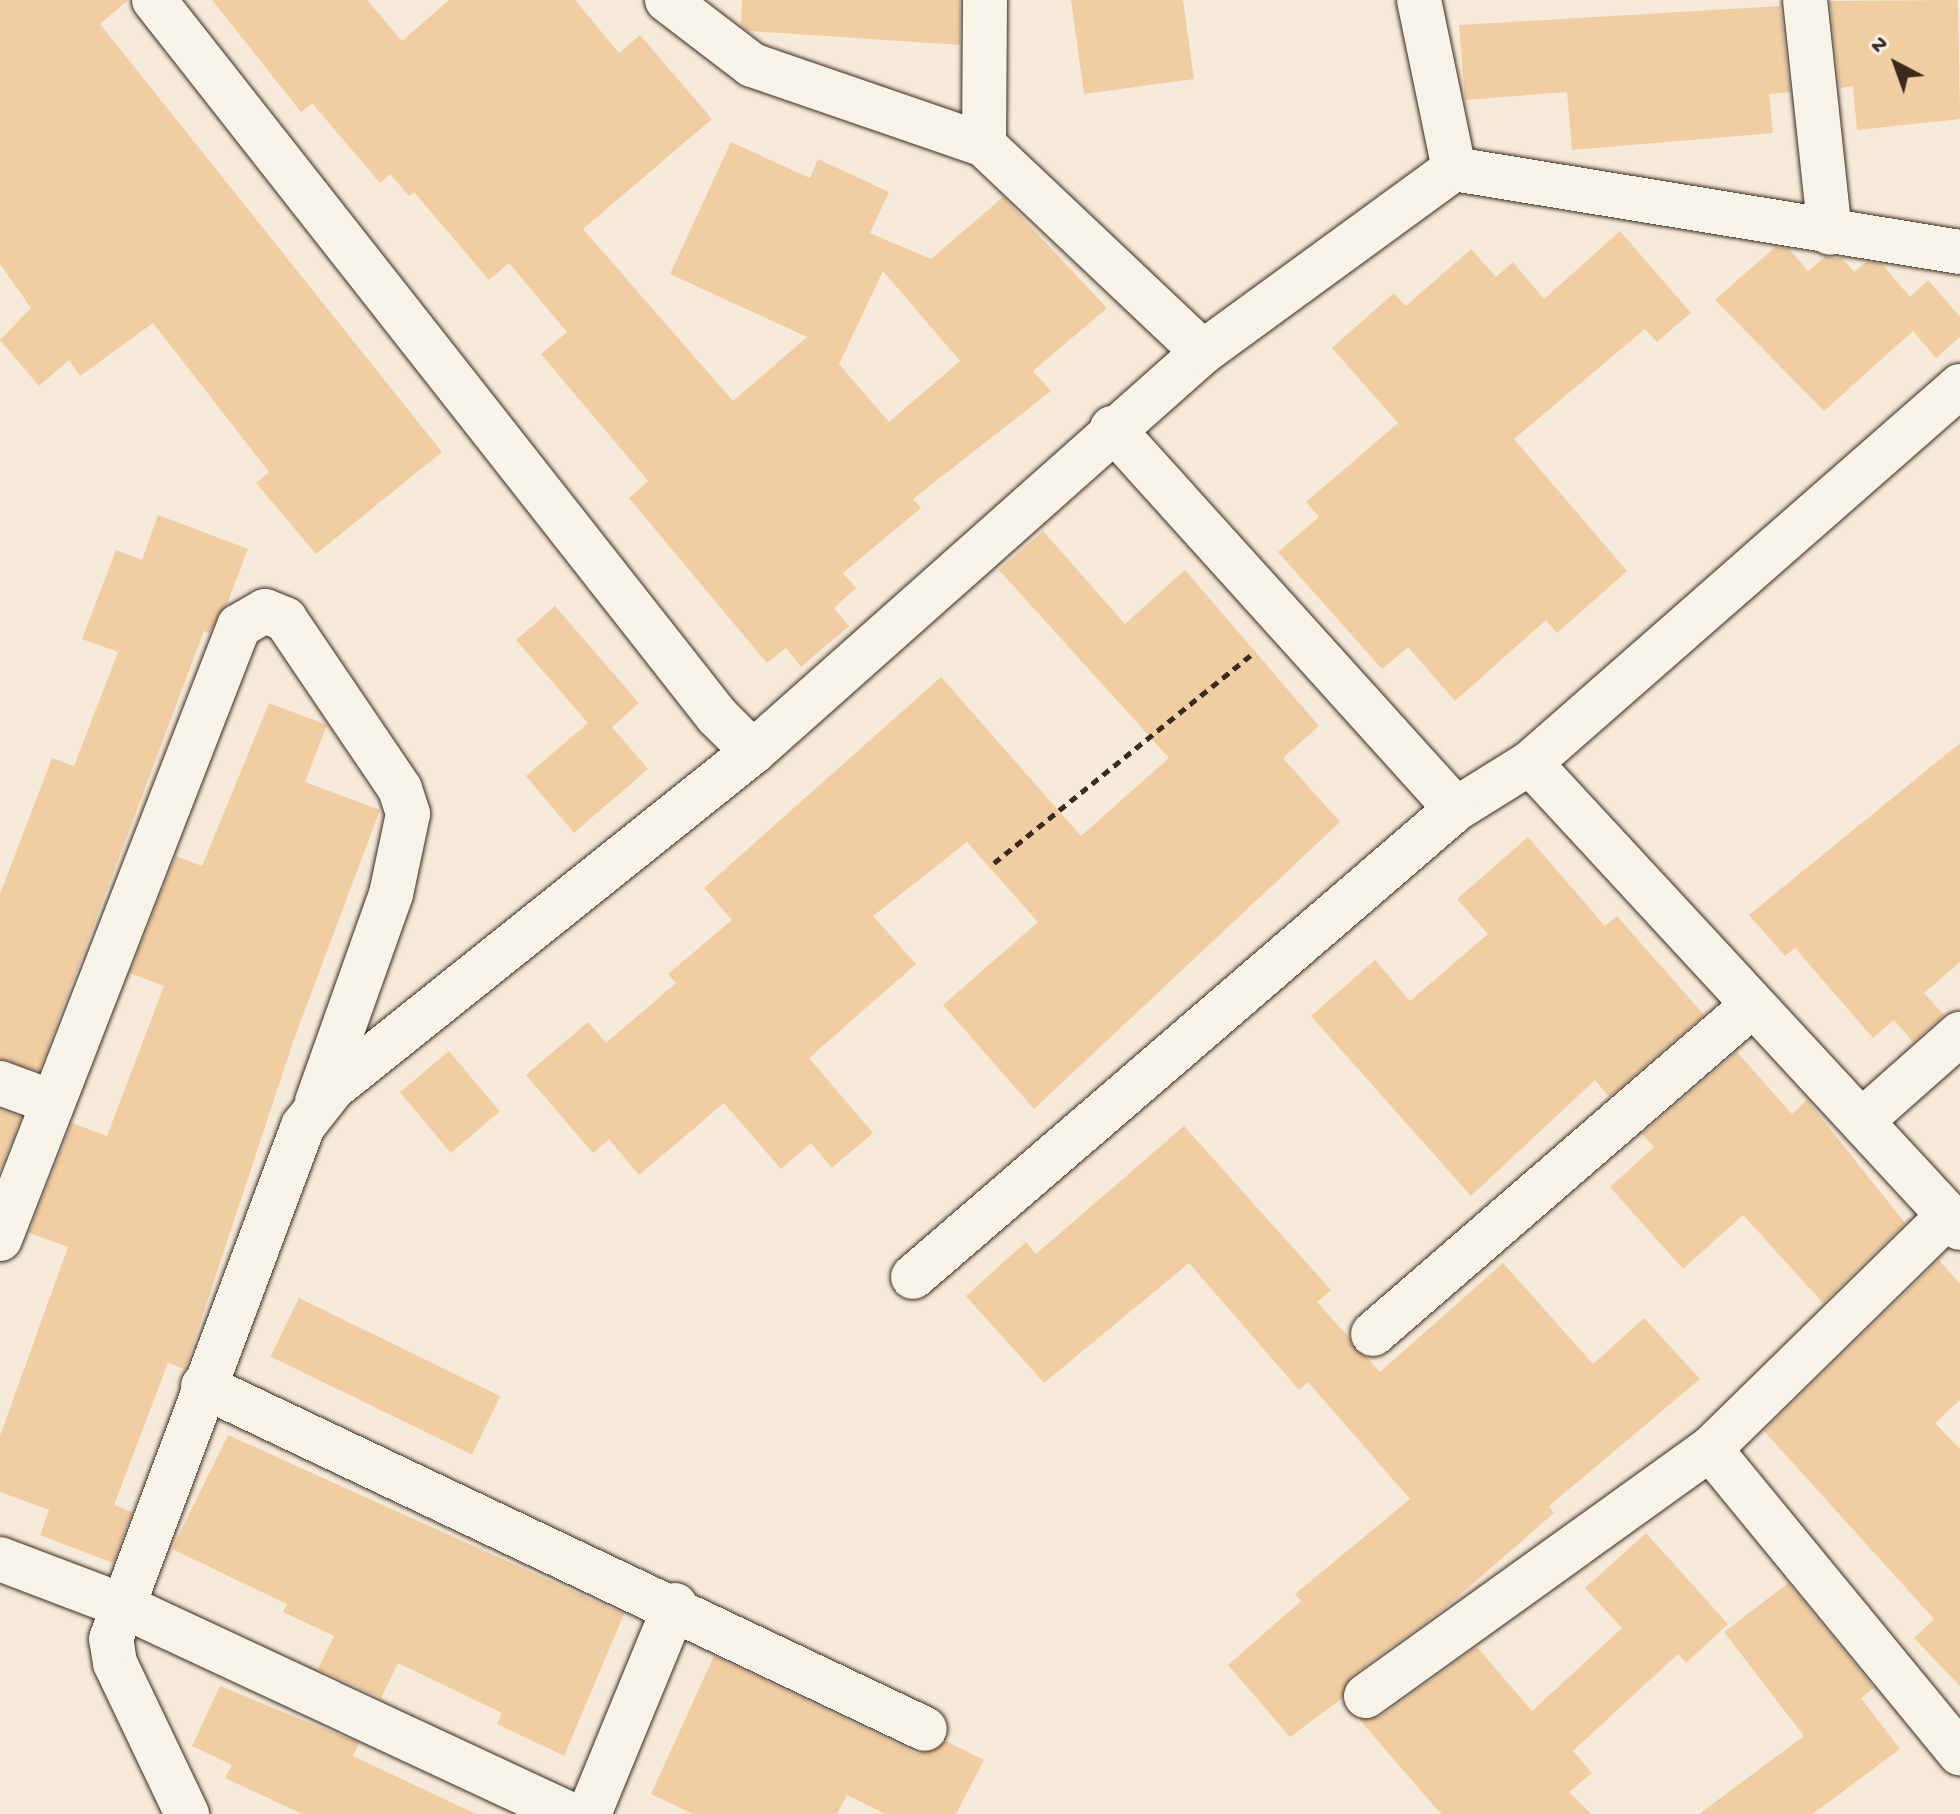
<!DOCTYPE html>
<style>
body{margin:0}
#map{position:relative;width:1960px;height:1814px;overflow:hidden;background:#f6ebda;font-family:"Gochi Hand",sans-serif}
div>[style]{position:absolute}
.building>*{inset:0;background:#f1cda2;transform-origin:0 0}
.path>*{height:5px;margin-top:-2.5px;transform-origin:0;background:repeating-linear-gradient(90deg,#3b2a1e 0 8px,transparent 0 14px)}
.roads{filter:drop-shadow(0 0 2px #3b2a1e) drop-shadow(0 0 2px #3b2a1e)}
.minor>*{height:44px;margin:-22px;padding:0 22px;transform-origin:22px;border-radius:22px;background:#f7f3e8}
span{translate:-50% -50%;white-space:nowrap;text-align:center;line-height:1.15;-webkit-text-stroke:6px #f7f3e8;paint-order:stroke}
.north{position:absolute;left:1856px;top:24px;width:80px;height:80px;-webkit-text-stroke:6px #f7f3e8;paint-order:stroke;rotate:319deg;font-size:22px;font-weight:700;line-height:32px;text-align:center;color:#3b2a1e}
.north::after{content:'';display:block;margin:auto;width:28px;height:36px;background:#3b2a1e;clip-path:polygon(50% 0,100% 100%,50% 72%,0 100%)}
</style>
<div id="map">
<div class="building">
<i style="clip-path:polygon(0 0,128px 0,100px 24px,442px 452px,316px 554px,256px 483px,269px 472px,153px 323px,80px 376px,69px 360px,39px 386px,0 340px,31px 308px,0 264px)"></i>
<i style="clip-path:polygon(evenodd,212px 0,367px 0,402px 41px,449px 0,575px 0,619px 53px,640px 35px,712px 119px,583px 229px,733px 401px,807px 337px,670px 274px,731px 142px,810px 178px,818px 159px,889px 192px,870px 233px,931px 259px,1003px 197px,1107px 308px,1033px 371px,1051px 391px,913px 499px,921px 508px,843px 573px,856px 588px,834px 608px,849px 626px,801px 667px,786px 648px,767px 663px,629px 498px,648px 481px,541px 354px,567px 332px,509px 263px,489px 280px,414px 192px,409px 196px,390px 174px,380px 183px,312px 103px,301px 112px,212px 0,883px 271px,960px 361px,889px 422px,839px 364px,883px 271px)"></i>
<i style="clip-path:polygon(742px 0,960px 0,960px 45px,749px 31px,741px 25px)"></i>
<i style="clip-path:polygon(1071px 0,1183px 0,1194px 79px,1084px 94px)"></i>
<i style="clip-path:polygon(1958px 0,1960px 119px,1857px 130px,1853px 86px,1840px 88px,1830px 1px)"></i>
<i style="clip-path:polygon(1780px 6px,1790px 92px,1769px 94px,1773px 133px,1572px 150px,1567px 92px,1465px 100px,1459px 25px)"></i>
<i style="clip-path:polygon(1620px 231px,1691px 313px,1657px 342px,1645px 329px,1514px 439px,1627px 571px,1557px 633px,1546px 620px,1455px 701px,1408px 647px,1382px 669px,1278px 552px,1319px 517px,1306px 502px,1398px 423px,1332px 348px,1394px 293px,1406px 306px,1471px 249px,1496px 277px,1513px 262px,1544px 299px)"></i>
<i style="clip-path:polygon(1775px 247px,1789px 249px,1808px 271px,1825px 257px,1842px 258px,1854px 272px,1866px 262px,1882px 264px,1910px 297px,1928px 280px,1960px 317px,1960px 337px,1936px 358px,1913px 331px,1824px 411px,1715px 300px)"></i>
<i style="clip-path:polygon(158px 515px,248px 549px,227px 604px,209px 633px,204px 631px,39px 1071px,0 1059px,0 894px,52px 758px,74px 766px,118px 652px,82px 639px,116px 550px,142px 560px)"></i>
<i style="clip-path:polygon(1043px 531px,1125px 624px,1185px 570px,1319px 726px,1283px 758px,1340px 822px,1034px 1109px,943px 1005px,1038px 922px,967px 842px,873px 916px,916px 964px,809px 1058px,873px 1133px,832px 1168px,811px 1143px,781px 1169px,724px 1103px,639px 1175px,609px 1139px,593px 1153px,526px 1075px,588px 1022px,606px 1043px,676px 983px,668px 974px,732px 920px,704px 888px,941px 677px,1081px 836px,1169px 758px,999px 570px)"></i>
<i style="clip-path:polygon(555px 606px,639px 703px,612px 727px,648px 769px,574px 833px,526px 776px,588px 723px,516px 640px)"></i>
<i style="clip-path:polygon(269px 703px,327px 725px,305px 782px,380px 810px,293px 1042px,185px 1369px,168px 1363px,114px 1505px,132px 1512px,113px 1563px,40px 1535px,49px 1510px,0 1492px,0 1436px,68px 1247px,29px 1233px,72px 1123px,107px 1136px,164px 986px,130px 973px,176px 856px,202px 866px)"></i>
<i style="clip-path:polygon(1960px 743px,1960px 962px,1924px 993px,1944px 1015px,1913px 1042px,1894px 1020px,1873px 1038px,1795px 948px,1785px 956px,1749px 915px)"></i>
<i style="clip-path:polygon(1528px 837px,1605px 926px,1617px 916px,1704px 1015px,1609px 1097px,1595px 1080px,1471px 1196px,1311px 1016px,1375px 960px,1410px 1001px,1488px 934px,1457px 899px)"></i>
<i style="left:449px;top:1051px;width:79px;height:64px;rotate:50deg"></i>
<i style="clip-path:polygon(1737px 1052px,1792px 1114px,1807px 1100px,1905px 1223px,1823px 1303px,1743px 1215px,1683px 1269px,1610px 1187px,1654px 1147px,1642px 1134px)"></i>
<i style="clip-path:polygon(0 1110px,21px 1117px,0 1170px)"></i>
<i style="clip-path:polygon(1184px 1126px,1331px 1290px,1317px 1302px,1380px 1372px,1503px 1263px,1593px 1364px,1644px 1318px,1700px 1379px,1549px 1506px,1554px 1513px,1445px 1608px,1351px 1676px,1341px 1699px,1290px 1737px,1228px 1665px,1301px 1601px,1295px 1594px,1410px 1499px,1308px 1382px,1299px 1390px,1189px 1263px,1044px 1383px,966px 1296px,1026px 1242px,1036px 1254px)"></i>
<i style="clip-path:polygon(1939px 1260px,1960px 1284px,1960px 1400px,1935px 1423px,1960px 1449px,1960px 1686px,1914px 1638px,1934px 1619px,1764px 1431px)"></i>
<i style="left:299px;top:1298px;width:224px;height:65px;rotate:26deg"></i>
<i style="clip-path:polygon(228px 1435px,624px 1614px,564px 1756px,497px 1724px,502px 1713px,398px 1663px,381px 1698px,318px 1669px,334px 1636px,283px 1612px,287px 1604px,172px 1549px)"></i>
<i style="clip-path:polygon(1646px 1533px,1728px 1624px,1686px 1663px,1678px 1654px,1573px 1751px,1592px 1773px,1569px 1792px,1591px 1814px,1441px 1814px,1359px 1719px,1381px 1716px,1477px 1647px,1532px 1711px,1622px 1628px,1585px 1588px)"></i>
<i style="clip-path:polygon(1788px 1583px,1874px 1688px,1861px 1698px,1900px 1749px,1813px 1814px,1699px 1814px,1804px 1736px,1724px 1632px)"></i>
<i style="clip-path:polygon(714px 1656px,918px 1754px,946px 1741px,984px 1760px,956px 1814px,885px 1814px,847px 1795px,837px 1814px,693px 1814px,651px 1794px)"></i>
<i style="clip-path:polygon(220px 1686px,359px 1743px,353px 1756px,476px 1814px,302px 1814px,225px 1778px,232px 1765px,192px 1746px)"></i>
</div>
<div class="path">
<i style="left:994px;top:863px;width:333px;rotate:-39deg"></i>
</div>
<div class="roads">
<div class="minor">
<i style="left:154px;top:0;width:911px;rotate:51.82deg"></i>
<i style="left:717px;top:716px;width:51px;rotate:45deg"></i>
<i style="left:753px;top:752px;width:602px;rotate:-41.63deg"></i>
<i style="left:1203px;top:352px;width:311px;rotate:-36.1deg"></i>
<i style="left:1454px;top:169px;width:513px;rotate:9.32deg"></i>
<i style="left:667px;top:0;width:107px;rotate:37.4deg"></i>
<i style="left:752px;top:65px;width:245px;rotate:19deg"></i>
<i style="left:985px;top:0;width:145px;rotate:90.4deg"></i>
<i style="left:984px;top:145px;width:301px;rotate:43.4deg"></i>
<i style="left:1419px;top:0;width:173px;rotate:78.3deg"></i>
<i style="left:1805px;top:0;width:234px;rotate:83.9deg"></i>
<i style="left:1112px;top:428px;width:513px;rotate:47.92deg"></i>
<i style="left:1456px;top:809px;width:87px;rotate:-31.9deg"></i>
<i style="left:1530px;top:763px;width:572px;rotate:-41.24deg"></i>
<i style="left:1530px;top:763px;width:633px;rotate:47.24deg"></i>
<i style="left:0;top:1083px;width:55px;rotate:20.1deg"></i>
<i style="left:1865px;top:1118px;width:127px;rotate:-41.5deg"></i>
<i style="left:0;top:1239px;width:658px;rotate:-68.7deg"></i>
<i style="left:239px;top:626px;width:30px;rotate:-30deg"></i>
<i style="left:265px;top:611px;width:22px;rotate:22deg"></i>
<i style="left:285px;top:619px;width:205px;rotate:55.9deg"></i>
<i style="left:400px;top:789px;width:26px;rotate:72deg"></i>
<i style="left:408px;top:814px;width:82px;rotate:102deg"></i>
<i style="left:391px;top:894px;width:221px;rotate:109.6deg"></i>
<i style="left:913px;top:1277px;width:717px;rotate:-40.76deg"></i>
<i style="left:1373px;top:1334px;width:498px;rotate:-40.9deg"></i>
<i style="left:203px;top:1386px;width:799px;rotate:25.41deg"></i>
<i style="left:1710px;top:1449px;width:394px;rotate:50.6deg"></i>
<i style="left:0;top:1559px;width:129px;rotate:20.8deg"></i>
<i style="left:121px;top:1605px;width:495px;rotate:25deg"></i>
<i style="left:1366px;top:1696px;width:423px;rotate:-35.7deg"></i>
<i style="left:1710px;top:1449px;width:333px;rotate:-44.4deg"></i>
<i style="left:187px;top:1814px;width:167px;rotate:-115.5deg"></i>
<i style="left:115px;top:1663px;width:24px;rotate:-99deg"></i>
<i style="left:111px;top:1639px;width:548px;rotate:-69.48deg"></i>
<i style="left:303px;top:1126px;width:48px;rotate:-51.7deg"></i>
<i style="left:333px;top:1088px;width:538px;rotate:-38.66deg"></i>
<i style="left:589px;top:1814px;width:226px;rotate:-67.6deg"></i>
</div>
</div>
<div class="north">N</div>
</div>
